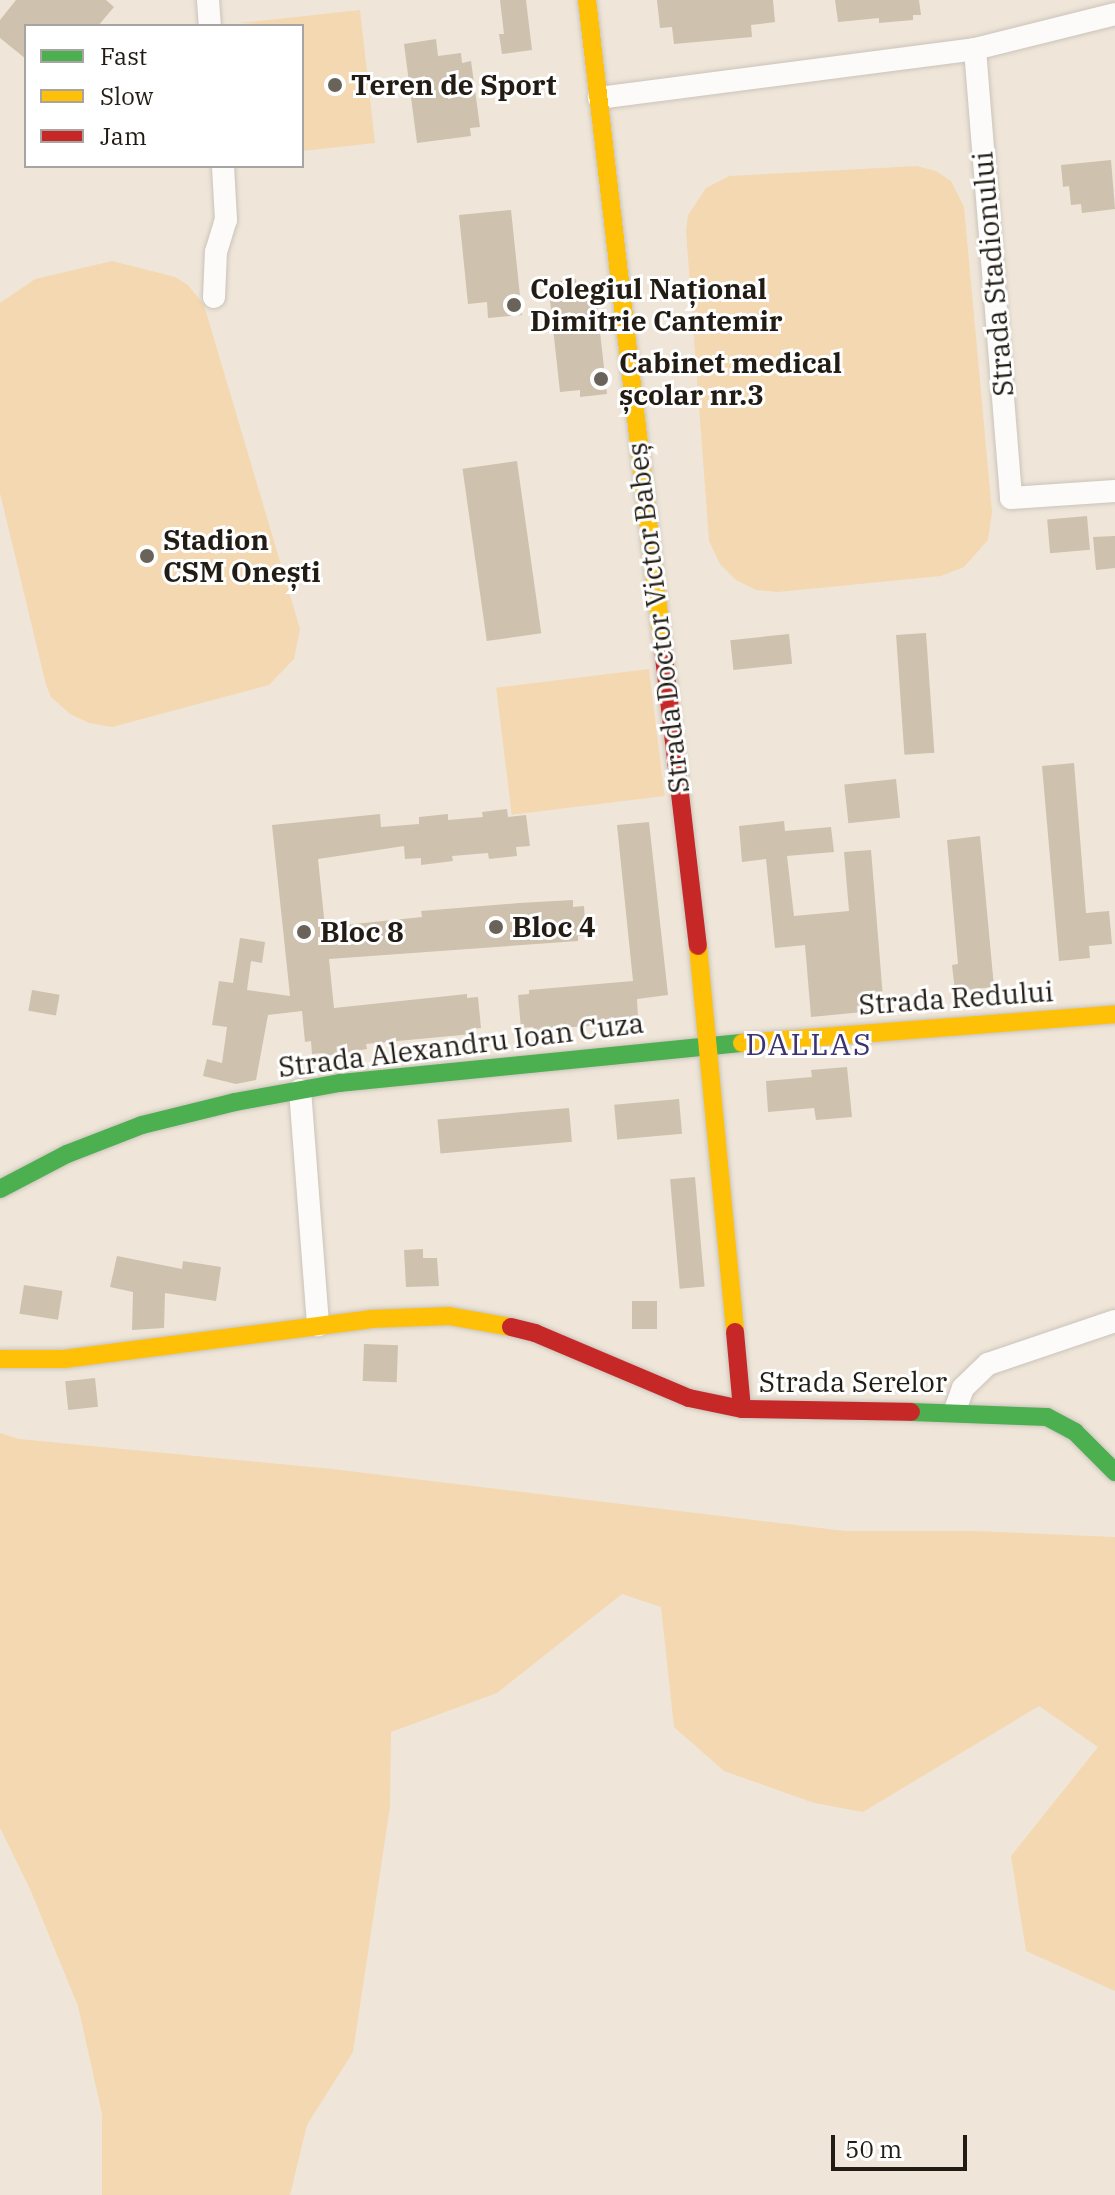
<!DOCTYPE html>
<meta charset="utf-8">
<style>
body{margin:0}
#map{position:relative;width:1115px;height:2195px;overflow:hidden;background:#efe6d9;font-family:"IBM Plex Serif",serif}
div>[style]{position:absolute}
.green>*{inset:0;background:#f4d8b1;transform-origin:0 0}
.building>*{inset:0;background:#cec1ae;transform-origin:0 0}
.roads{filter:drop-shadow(0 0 2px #cbc3ba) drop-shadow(0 0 2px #cbc3ba)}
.street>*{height:22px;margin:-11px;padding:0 11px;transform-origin:11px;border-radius:11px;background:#fdfbf9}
.fast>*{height:18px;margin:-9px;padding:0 9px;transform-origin:9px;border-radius:9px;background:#4caf50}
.slow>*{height:18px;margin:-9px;padding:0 9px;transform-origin:9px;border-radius:9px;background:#ffc107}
.jam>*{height:18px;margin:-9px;padding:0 9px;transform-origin:9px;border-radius:9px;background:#c62828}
.dots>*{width:22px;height:22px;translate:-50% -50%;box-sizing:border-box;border:4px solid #fff;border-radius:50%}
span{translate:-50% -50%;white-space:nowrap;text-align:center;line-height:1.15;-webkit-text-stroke:6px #fff;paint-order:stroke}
.poi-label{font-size:28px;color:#221c14;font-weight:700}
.left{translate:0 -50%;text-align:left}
.street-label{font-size:28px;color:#221c14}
.neighbourhood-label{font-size:30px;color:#3b3470;letter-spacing:2px}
.legend{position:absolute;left:24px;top:24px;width:280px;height:144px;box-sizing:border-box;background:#fff;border:2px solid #a7a4a1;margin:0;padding:10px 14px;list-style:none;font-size:24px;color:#221c14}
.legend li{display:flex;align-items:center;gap:16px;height:40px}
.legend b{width:40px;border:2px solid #a7a4a1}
.scale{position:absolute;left:831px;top:2135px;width:136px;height:36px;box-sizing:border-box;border:4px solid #221c14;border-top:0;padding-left:10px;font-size:24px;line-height:28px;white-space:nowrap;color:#221c14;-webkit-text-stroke:6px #fff;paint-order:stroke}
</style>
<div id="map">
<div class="green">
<i style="clip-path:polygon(360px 10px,375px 143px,302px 151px,302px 26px,239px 23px)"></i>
<i style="clip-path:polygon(917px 166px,936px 171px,951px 181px,964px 207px,992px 512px,988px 540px,964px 567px,941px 576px,778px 592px,756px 590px,736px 580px,720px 564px,709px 541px,686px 231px,688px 215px,706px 188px,729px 176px)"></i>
<i style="clip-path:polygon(112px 261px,175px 277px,188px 285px,204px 305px,300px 629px,294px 659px,269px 685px,112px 727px,89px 723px,70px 714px,51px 697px,46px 685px,0 493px,0 303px,35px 279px)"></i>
<i style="left:649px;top:669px;width:128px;height:154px;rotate:83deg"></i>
<i style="clip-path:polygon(0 1433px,19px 1439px,332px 1469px,845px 1531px,975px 1531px,1115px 1537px,1115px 1991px,1026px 1951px,1011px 1856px,1098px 1747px,1039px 1706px,863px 1812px,814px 1803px,724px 1771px,674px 1727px,661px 1607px,622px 1594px,497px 1693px,391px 1732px,390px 1807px,353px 2052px,307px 2125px,290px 2195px,102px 2195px,102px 2114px,78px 2006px,30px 1889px,0 1828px)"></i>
</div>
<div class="building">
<i style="clip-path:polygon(16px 0,106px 0,114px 7px,98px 26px,26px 26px,26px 59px,0 38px,0 20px)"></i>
<i style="clip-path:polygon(500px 0,526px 0,532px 50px,502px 54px,499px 34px,504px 34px)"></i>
<i style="clip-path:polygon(657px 0,773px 0,775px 22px,751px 25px,752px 37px,674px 44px,672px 27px,660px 28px)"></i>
<i style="clip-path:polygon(835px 0,919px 0,921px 15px,913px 15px,913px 20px,879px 23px,879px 18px,838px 22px)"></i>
<i style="clip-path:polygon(436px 39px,438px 56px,461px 53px,462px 63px,471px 61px,480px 127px,470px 128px,471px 136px,417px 143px,404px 44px)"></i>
<i style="clip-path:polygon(1111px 160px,1115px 209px,1082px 213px,1081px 204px,1071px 205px,1069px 186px,1063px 187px,1061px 165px)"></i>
<i style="clip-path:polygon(511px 210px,522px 315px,488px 318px,487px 302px,468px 304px,459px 215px)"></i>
<i style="clip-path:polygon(576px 279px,577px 290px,595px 288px,607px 394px,580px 397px,580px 390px,560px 392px,548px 282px)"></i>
<i style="left:517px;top:461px;width:174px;height:55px;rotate:82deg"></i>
<i style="left:1087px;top:516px;width:34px;height:40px;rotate:85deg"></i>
<i style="clip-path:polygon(1115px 536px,1115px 568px,1096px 570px,1093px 537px)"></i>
<i style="left:926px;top:633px;width:120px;height:30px;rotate:86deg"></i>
<i style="left:789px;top:634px;width:30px;height:59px;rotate:84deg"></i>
<i style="clip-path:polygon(1074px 763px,1086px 913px,1109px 911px,1112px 944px,1089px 946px,1090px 958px,1059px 961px,1042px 766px)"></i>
<i style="left:896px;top:779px;width:39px;height:52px;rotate:84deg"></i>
<i style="clip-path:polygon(507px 809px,508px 817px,526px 815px,530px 846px,516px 847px,517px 856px,489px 859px,488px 853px,452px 856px,453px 861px,421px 865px,421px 858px,405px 859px,404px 846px,318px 859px,325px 927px,422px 917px,421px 911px,519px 903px,573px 900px,573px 907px,584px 906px,586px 935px,578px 936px,578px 941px,329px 959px,334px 1008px,467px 994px,467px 998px,478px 997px,481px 1028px,471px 1029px,472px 1034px,366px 1044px,367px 1049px,324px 1056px,324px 1053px,312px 1054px,311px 1041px,305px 1042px,302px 1011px,268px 1015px,256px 1080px,236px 1084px,203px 1076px,207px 1059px,222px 1063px,227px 1027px,212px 1025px,219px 981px,233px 983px,240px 938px,265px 942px,262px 963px,251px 961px,247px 990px,290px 996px,272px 825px,380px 814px,381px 827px,419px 824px,419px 817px,448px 814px,448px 820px,483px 817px,482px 812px)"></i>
<i style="clip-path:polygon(784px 821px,785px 831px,831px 827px,834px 852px,787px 856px,794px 916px,849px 911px,844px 852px,871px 850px,884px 1010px,811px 1017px,805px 945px,775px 948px,766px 859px,742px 862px,739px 826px)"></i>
<i style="clip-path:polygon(649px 822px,668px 995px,637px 999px,638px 1018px,628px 1019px,628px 1023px,533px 1030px,533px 1027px,521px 1028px,518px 995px,529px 994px,529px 990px,633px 981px,617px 825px)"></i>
<i style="clip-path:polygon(980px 836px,994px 987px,955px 991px,952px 965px,958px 964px,947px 840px)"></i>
<i style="left:32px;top:990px;width:28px;height:21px;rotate:10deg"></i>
<i style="clip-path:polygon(847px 1067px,852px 1117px,816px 1120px,814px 1108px,768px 1112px,766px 1081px,812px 1077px,811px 1070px)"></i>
<i style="left:679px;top:1099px;width:35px;height:65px;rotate:85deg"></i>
<i style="left:569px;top:1108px;width:34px;height:132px;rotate:85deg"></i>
<i style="left:695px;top:1177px;width:110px;height:25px;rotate:85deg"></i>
<i style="clip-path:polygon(423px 1249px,423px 1258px,437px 1258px,439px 1286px,406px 1287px,404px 1250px)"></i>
<i style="clip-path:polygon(117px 1256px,182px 1269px,183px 1261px,221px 1267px,216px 1301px,165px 1293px,164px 1328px,132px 1330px,133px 1292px,110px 1287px)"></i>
<i style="left:24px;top:1285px;width:39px;height:29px;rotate:9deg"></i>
<i style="left:632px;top:1301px;width:25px;height:28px"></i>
<i style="left:364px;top:1344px;width:34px;height:37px;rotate:2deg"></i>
<i style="left:95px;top:1378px;width:29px;height:30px;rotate:84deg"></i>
</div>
<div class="roads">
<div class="street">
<i style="left:208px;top:0;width:26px;rotate:86deg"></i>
<i style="left:975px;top:49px;width:450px;rotate:85.4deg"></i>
<i style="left:1011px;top:498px;width:104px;rotate:-3.9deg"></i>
<i style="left:599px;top:98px;width:379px;rotate:-7.4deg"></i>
<i style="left:975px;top:49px;width:144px;rotate:-14deg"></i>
<i style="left:214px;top:297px;width:45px;rotate:-87.5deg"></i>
<i style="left:216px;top:252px;width:34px;rotate:-73deg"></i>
<i style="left:226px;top:220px;width:54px;rotate:-93.2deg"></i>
<i style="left:300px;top:1090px;width:236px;rotate:85.6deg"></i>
<i style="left:955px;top:1410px;width:23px;rotate:-70deg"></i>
<i style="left:963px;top:1388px;width:35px;rotate:-44deg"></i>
<i style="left:988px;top:1364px;width:134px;rotate:-18.7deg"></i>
</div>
<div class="fast">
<i style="left:0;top:1189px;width:76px;rotate:-27.6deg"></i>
<i style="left:67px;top:1154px;width:80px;rotate:-21.1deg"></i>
<i style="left:142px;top:1125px;width:96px;rotate:-13.9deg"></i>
<i style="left:235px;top:1102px;width:107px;rotate:-10.3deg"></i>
<i style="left:340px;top:1083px;width:404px;rotate:-5.7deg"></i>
<i style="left:911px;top:1412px;width:136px;rotate:2.1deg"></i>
<i style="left:1047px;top:1417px;width:32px;rotate:28deg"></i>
<i style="left:1075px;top:1432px;width:57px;rotate:45deg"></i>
</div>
<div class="slow">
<i style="left:587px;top:0;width:653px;rotate:83.32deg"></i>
<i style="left:698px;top:946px;width:388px;rotate:84.5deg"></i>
<i style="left:742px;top:1043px;width:374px;rotate:-4.4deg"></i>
<i style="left:0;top:1359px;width:64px"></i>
<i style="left:64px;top:1359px;width:309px;rotate:-7.4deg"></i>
<i style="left:370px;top:1319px;width:79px;rotate:-2.2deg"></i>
<i style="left:449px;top:1316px;width:63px;rotate:10.1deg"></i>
</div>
<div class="jam">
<i style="left:663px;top:649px;width:299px;rotate:83.3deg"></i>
<i style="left:511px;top:1327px;width:25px;rotate:14deg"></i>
<i style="left:535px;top:1333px;width:167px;rotate:22.9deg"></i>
<i style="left:689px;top:1398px;width:54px;rotate:11.7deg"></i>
<i style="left:735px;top:1332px;width:77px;rotate:84.8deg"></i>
<i style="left:742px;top:1409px;width:169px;rotate:1deg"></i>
</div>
</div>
<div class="dots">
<i style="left:335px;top:85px;background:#6a6359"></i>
<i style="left:514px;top:305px;background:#6a6359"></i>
<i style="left:601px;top:379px;background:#6a6359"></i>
<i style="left:147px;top:556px;background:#6a6359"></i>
<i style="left:496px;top:927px;background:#6a6359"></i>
<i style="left:304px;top:932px;background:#6a6359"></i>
</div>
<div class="poi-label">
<span class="left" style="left:351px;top:85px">Teren de Sport</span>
<span class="left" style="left:530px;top:305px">Colegiul Național<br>Dimitrie Cantemir</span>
<span class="left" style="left:619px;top:379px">Cabinet medical<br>școlar nr.3</span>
<span class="left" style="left:163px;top:556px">Stadion<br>CSM Onești</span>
<span class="left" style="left:512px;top:927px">Bloc 4</span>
<span class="left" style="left:320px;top:932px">Bloc 8</span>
</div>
<div class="street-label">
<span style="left:993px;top:274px;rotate:-95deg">Strada Stadionului</span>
<span style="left:658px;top:618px;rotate:-97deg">Strada Doctor Victor Babeș</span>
<span style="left:956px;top:998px;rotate:-4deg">Strada Redului</span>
<span style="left:461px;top:1045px;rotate:-7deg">Strada Alexandru Ioan Cuza</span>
<span style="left:853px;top:1382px">Strada Serelor</span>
</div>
<div class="neighbourhood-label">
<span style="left:809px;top:1044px">DALLAS</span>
</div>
<ul class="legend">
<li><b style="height:10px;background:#4caf50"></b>Fast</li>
<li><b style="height:10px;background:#ffc107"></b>Slow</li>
<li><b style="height:10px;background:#c62828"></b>Jam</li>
</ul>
<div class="scale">50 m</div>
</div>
